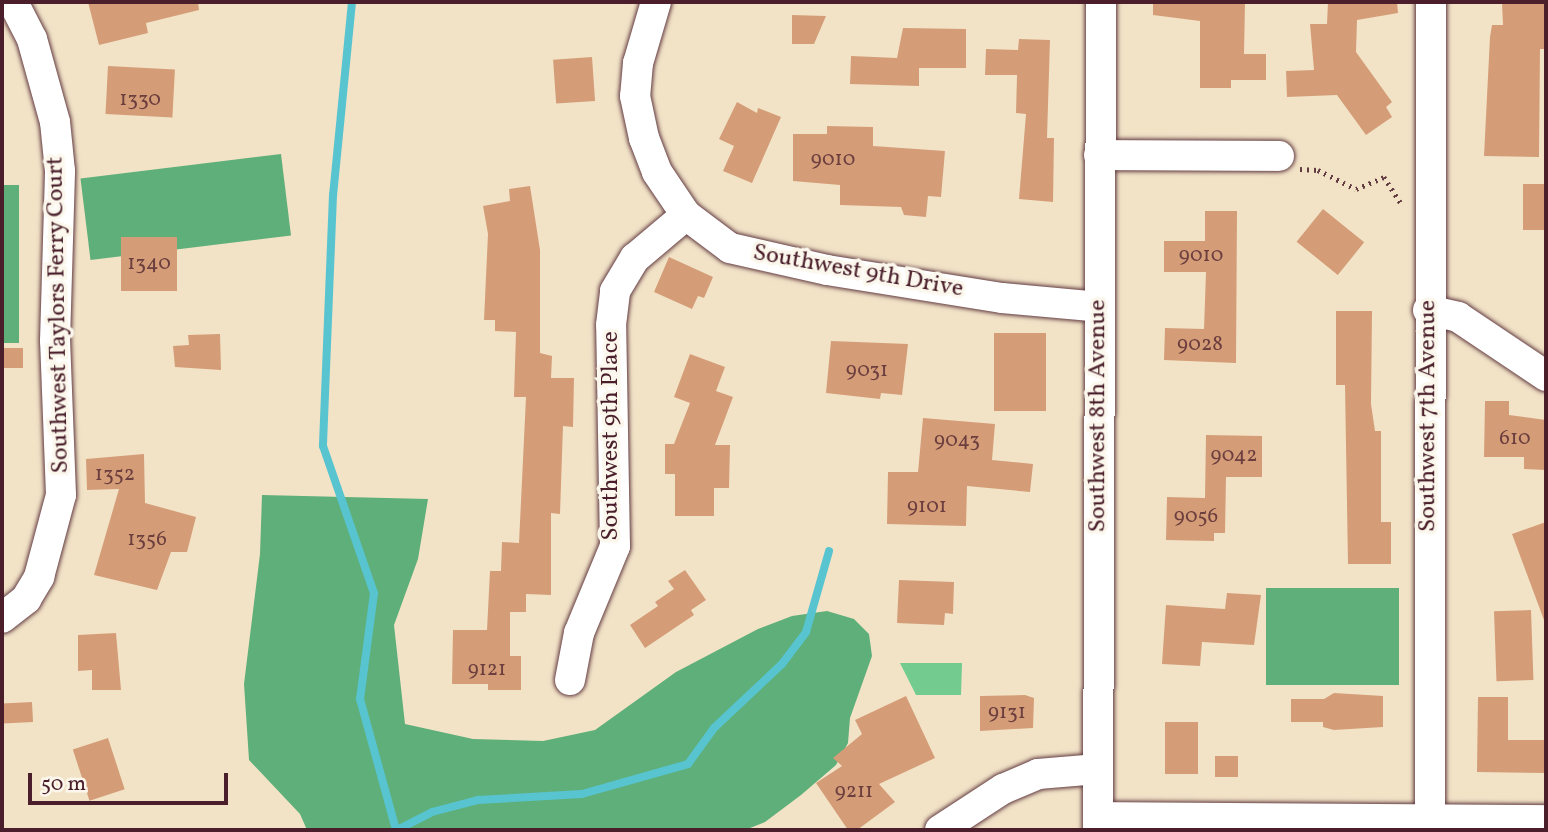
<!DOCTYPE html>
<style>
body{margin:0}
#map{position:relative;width:1548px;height:832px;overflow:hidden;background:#f2e3c7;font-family:Vollkorn,serif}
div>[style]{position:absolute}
.green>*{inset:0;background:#74cb90}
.forest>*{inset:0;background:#5faf7a;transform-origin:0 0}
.stream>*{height:8px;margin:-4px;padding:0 4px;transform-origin:4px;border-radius:4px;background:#58c4d0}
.building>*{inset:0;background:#d49d78;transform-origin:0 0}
.path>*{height:4.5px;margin-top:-2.25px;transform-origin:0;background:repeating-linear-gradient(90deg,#633c42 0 2px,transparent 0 7px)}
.roads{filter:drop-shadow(0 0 2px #633c42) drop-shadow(0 0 2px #633c42)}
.street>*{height:30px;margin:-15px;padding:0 15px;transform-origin:15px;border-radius:15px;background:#fff}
span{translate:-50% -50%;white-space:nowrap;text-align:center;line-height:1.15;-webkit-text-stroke:7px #fbf7ec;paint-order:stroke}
.number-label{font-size:21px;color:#6c3e3e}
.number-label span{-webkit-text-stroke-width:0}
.street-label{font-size:24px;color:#4a1f2b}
.frame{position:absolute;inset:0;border:4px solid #4a1f2b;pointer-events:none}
.scale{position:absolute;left:28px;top:773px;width:200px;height:32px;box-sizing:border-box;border:4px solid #4a1f2b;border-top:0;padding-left:9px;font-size:21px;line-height:24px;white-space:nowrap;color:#4a1f2b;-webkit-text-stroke:5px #fbf7ec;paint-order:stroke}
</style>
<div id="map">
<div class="green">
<i style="clip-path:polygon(900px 663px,962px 663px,961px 695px,916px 695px)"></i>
</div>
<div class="forest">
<i style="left:281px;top:154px;width:82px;height:202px;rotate:83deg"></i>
<i style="left:2px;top:185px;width:17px;height:158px"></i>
<i style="clip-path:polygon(262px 495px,428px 499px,418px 559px,394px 625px,405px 724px,473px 739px,543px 741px,595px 730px,676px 672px,758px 629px,792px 616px,827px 611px,854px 619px,869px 634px,872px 656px,850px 718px,848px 743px,836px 765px,801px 795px,765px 822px,745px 830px,307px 830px,300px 814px,249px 760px,244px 684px,260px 554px)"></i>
<i style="left:1266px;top:588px;width:133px;height:97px"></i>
</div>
<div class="stream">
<i style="left:352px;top:2px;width:194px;rotate:95.6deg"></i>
<i style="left:333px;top:195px;width:251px;rotate:92.3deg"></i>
<i style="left:323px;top:446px;width:156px;rotate:70.9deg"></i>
<i style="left:374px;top:593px;width:107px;rotate:97.5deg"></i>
<i style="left:360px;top:699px;width:136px;rotate:74.6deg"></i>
<i style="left:397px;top:830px;width:39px;rotate:-27deg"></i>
<i style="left:432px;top:812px;width:48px;rotate:-14.6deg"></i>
<i style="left:478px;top:800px;width:104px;rotate:-3.3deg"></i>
<i style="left:582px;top:794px;width:110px;rotate:-15.8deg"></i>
<i style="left:688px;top:764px;width:44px;rotate:-54.2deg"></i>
<i style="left:714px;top:728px;width:93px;rotate:-43.3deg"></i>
<i style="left:782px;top:664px;width:40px;rotate:-53deg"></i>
<i style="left:806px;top:632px;width:84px;rotate:-74.1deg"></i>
</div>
<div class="building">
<i style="clip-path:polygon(88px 2px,198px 2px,199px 10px,146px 23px,148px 33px,99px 45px)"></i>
<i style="clip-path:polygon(1153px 2px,1245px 2px,1244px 54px,1266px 54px,1266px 80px,1231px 80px,1231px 88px,1200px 88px,1200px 21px,1153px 15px)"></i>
<i style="clip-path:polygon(1328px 2px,1397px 2px,1398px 13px,1357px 20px,1356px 52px,1392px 102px,1386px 107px,1392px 117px,1366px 135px,1337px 95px,1287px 97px,1286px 71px,1314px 70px,1310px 24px,1327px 24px)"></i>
<i style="clip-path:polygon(1507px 2px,1546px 2px,1546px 49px,1540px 49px,1539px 157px,1484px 156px,1490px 37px,1492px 25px,1503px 25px,1502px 3px)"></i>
<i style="clip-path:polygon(792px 15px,826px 16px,814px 44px,792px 44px)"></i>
<i style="clip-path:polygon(903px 28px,966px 29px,966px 68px,919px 68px,919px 86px,850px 84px,851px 56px,897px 58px)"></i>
<i style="clip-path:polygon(1019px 39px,1050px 40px,1047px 138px,1054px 138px,1053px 202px,1019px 199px,1026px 114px,1016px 113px,1017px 75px,985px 75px,986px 49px,1018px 50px)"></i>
<i style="left:592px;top:57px;width:44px;height:39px;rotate:86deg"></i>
<i style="left:108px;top:66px;width:67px;height:48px;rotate:3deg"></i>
<i style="clip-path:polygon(737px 102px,757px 113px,758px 108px,781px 117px,752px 183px,723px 171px,734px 146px,719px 139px)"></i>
<i style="clip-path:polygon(827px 126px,873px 127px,873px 146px,945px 151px,941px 197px,928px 196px,926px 217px,904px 215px,901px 207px,840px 205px,840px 185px,793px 181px,793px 134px,827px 134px)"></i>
<i style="left:1523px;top:184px;width:23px;height:46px"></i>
<i style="clip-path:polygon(530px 186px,540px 250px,540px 353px,552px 356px,551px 378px,574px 378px,573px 427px,563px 426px,560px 514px,551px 513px,551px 595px,526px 594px,526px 612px,510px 612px,510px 656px,521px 656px,521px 690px,488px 690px,488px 684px,452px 684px,453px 630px,487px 630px,490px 571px,501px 571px,502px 542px,519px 543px,526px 397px,514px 397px,516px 332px,495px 331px,495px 320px,484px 320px,488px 234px,483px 206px,510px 201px,509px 189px)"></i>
<i style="left:1323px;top:209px;width:53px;height:42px;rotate:39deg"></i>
<i style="clip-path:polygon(1205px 211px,1237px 211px,1236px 363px,1164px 360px,1165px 328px,1204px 329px,1206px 272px,1164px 272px,1164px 241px,1205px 241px)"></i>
<i style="left:121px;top:237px;width:56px;height:54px"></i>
<i style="clip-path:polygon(669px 257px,713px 277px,704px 298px,698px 296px,692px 309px,654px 292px)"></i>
<i style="clip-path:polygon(1336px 311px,1372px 311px,1371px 404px,1375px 431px,1381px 431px,1381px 522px,1391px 522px,1391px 564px,1348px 564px,1345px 385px,1336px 385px)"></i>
<i style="left:1046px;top:333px;width:78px;height:52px;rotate:90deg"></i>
<i style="clip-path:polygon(220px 334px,221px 370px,175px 367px,173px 346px,189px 345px,188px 335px)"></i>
<i style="clip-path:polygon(831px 341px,908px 344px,902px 395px,881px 393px,880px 399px,826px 393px)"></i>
<i style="left:2px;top:348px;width:21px;height:20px"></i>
<i style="clip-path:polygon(690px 354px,725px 367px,716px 391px,733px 397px,715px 445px,730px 445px,729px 488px,714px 488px,714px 516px,675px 516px,675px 474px,665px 474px,665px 444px,674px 444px,690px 403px,674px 397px)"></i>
<i style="clip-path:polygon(1485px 401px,1509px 401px,1509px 415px,1546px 420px,1546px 470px,1524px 469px,1524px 457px,1484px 457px)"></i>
<i style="clip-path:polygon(923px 418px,995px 424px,992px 460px,1033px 464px,1030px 492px,967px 486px,966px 526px,887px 524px,888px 472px,918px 472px)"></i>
<i style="clip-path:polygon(1206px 435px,1262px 436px,1262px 477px,1226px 477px,1225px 533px,1214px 533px,1214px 541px,1166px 540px,1167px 497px,1205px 498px)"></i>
<i style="clip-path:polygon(144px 454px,145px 503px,196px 517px,187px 552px,171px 552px,157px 590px,94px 575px,119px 489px,87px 490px,86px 459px)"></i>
<i style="clip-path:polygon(1546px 522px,1546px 620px,1544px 620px,1512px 534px)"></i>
<i style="clip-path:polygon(685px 570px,706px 600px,691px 610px,694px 615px,645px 648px,630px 625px,658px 606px,655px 602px,674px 589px,668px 581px)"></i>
<i style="clip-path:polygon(899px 580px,954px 582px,953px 614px,945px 613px,944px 625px,897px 623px)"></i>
<i style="clip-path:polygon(1227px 593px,1261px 595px,1254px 645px,1202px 642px,1200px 666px,1162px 664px,1166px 605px,1225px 609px)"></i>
<i style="left:1531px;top:610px;width:70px;height:37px;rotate:88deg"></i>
<i style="clip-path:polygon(116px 633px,121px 690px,92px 690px,92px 670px,78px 671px,78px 635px)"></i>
<i style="clip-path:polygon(1334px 693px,1383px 696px,1383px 727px,1334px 730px,1323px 727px,1323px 722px,1291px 722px,1291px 699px,1324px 699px)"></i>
<i style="clip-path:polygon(1025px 695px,1034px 698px,1033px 728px,980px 731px,980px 696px)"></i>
<i style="clip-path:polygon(906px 696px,935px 758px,879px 784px,895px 802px,857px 830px,848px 830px,816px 783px,842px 766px,833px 758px,862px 734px,855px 720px)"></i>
<i style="clip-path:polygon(1478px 697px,1508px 697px,1508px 740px,1546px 740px,1546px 773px,1477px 772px)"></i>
<i style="left:32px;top:702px;width:20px;height:30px;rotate:87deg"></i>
<i style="left:1165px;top:722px;width:33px;height:52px"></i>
<i style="left:108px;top:738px;width:54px;height:37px;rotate:72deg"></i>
<i style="left:1215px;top:756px;width:23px;height:21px"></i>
</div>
<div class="path">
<i style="left:1300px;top:169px;width:18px;rotate:3deg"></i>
<i style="left:1318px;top:170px;width:42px;rotate:26.6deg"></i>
<i style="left:1356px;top:189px;width:30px;rotate:-23deg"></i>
<i style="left:1384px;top:177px;width:33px;rotate:57deg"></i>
</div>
<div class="roads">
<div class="street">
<i style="left:656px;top:2px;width:64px;rotate:106.4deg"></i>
<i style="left:638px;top:63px;width:33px;rotate:95deg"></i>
<i style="left:635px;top:96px;width:43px;rotate:77.9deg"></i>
<i style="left:644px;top:138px;width:36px;rotate:69deg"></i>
<i style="left:657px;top:172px;width:52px;rotate:56deg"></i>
<i style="left:686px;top:215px;width:55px;rotate:36.9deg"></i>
<i style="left:730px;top:248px;width:99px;rotate:12.8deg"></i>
<i style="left:827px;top:270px;width:177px;rotate:9.1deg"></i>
<i style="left:1002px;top:298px;width:98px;rotate:5.2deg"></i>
<i style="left:1099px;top:155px;width:180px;rotate:0.3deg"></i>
<i style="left:1428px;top:310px;width:31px;rotate:13deg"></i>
<i style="left:1458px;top:317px;width:106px;rotate:33.8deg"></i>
<i style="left:2px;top:618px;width:31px;rotate:-38deg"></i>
<i style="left:26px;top:599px;width:26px;rotate:-59deg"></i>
<i style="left:39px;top:577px;width:85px;rotate:-75deg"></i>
<i style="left:61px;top:495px;width:154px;rotate:-92.2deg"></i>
<i style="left:55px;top:341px;width:170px;rotate:-88.3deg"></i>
<i style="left:60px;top:171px;width:49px;rotate:-95.8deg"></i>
<i style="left:55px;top:122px;width:86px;rotate:-105.5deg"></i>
<i style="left:32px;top:39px;width:42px;rotate:-117.2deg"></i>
<i style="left:570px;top:680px;width:48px;rotate:-79.2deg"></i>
<i style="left:579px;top:633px;width:94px;rotate:-67.5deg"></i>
<i style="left:615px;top:546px;width:221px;rotate:-91deg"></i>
<i style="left:611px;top:325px;width:34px;rotate:-83deg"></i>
<i style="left:615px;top:291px;width:39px;rotate:-59deg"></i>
<i style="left:635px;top:258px;width:67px;rotate:-40.1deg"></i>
<i style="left:1098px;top:817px;width:448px;rotate:0.4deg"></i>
<i style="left:940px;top:830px;width:75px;rotate:-33.1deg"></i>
<i style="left:1003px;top:789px;width:38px;rotate:-23deg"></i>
<i style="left:1038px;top:774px;width:60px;rotate:-4.8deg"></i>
<i style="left:1098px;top:830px;width:828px;rotate:-89.79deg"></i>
<i style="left:1430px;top:830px;width:828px;rotate:-89.93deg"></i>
</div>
</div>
<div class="number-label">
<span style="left:140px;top:100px">1330</span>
<span style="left:833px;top:160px">9010</span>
<span style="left:1201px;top:256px">9010</span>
<span style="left:149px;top:264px">1340</span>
<span style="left:1200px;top:345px">9028</span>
<span style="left:867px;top:371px">9031</span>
<span style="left:1515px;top:439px">610</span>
<span style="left:957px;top:441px">9043</span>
<span style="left:1234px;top:456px">9042</span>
<span style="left:115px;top:475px">1352</span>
<span style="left:927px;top:507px">9101</span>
<span style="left:1196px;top:517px">9056</span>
<span style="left:147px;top:540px">1356</span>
<span style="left:487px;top:670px">9121</span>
<span style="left:1007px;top:713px">9131</span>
<span style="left:854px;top:792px">9211</span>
</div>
<div class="street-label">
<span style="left:858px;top:272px;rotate:10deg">Southwest 9th Drive</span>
<span style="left:59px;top:315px;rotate:-91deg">Southwest Taylors Ferry Court</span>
<span style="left:1099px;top:416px;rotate:-90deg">Southwest 8th Avenue</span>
<span style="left:1429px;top:416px;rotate:-90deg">Southwest 7th Avenue</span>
<span style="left:612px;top:436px;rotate:-90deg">Southwest 9th Place</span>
</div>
<div class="frame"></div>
<div class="scale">50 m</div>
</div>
